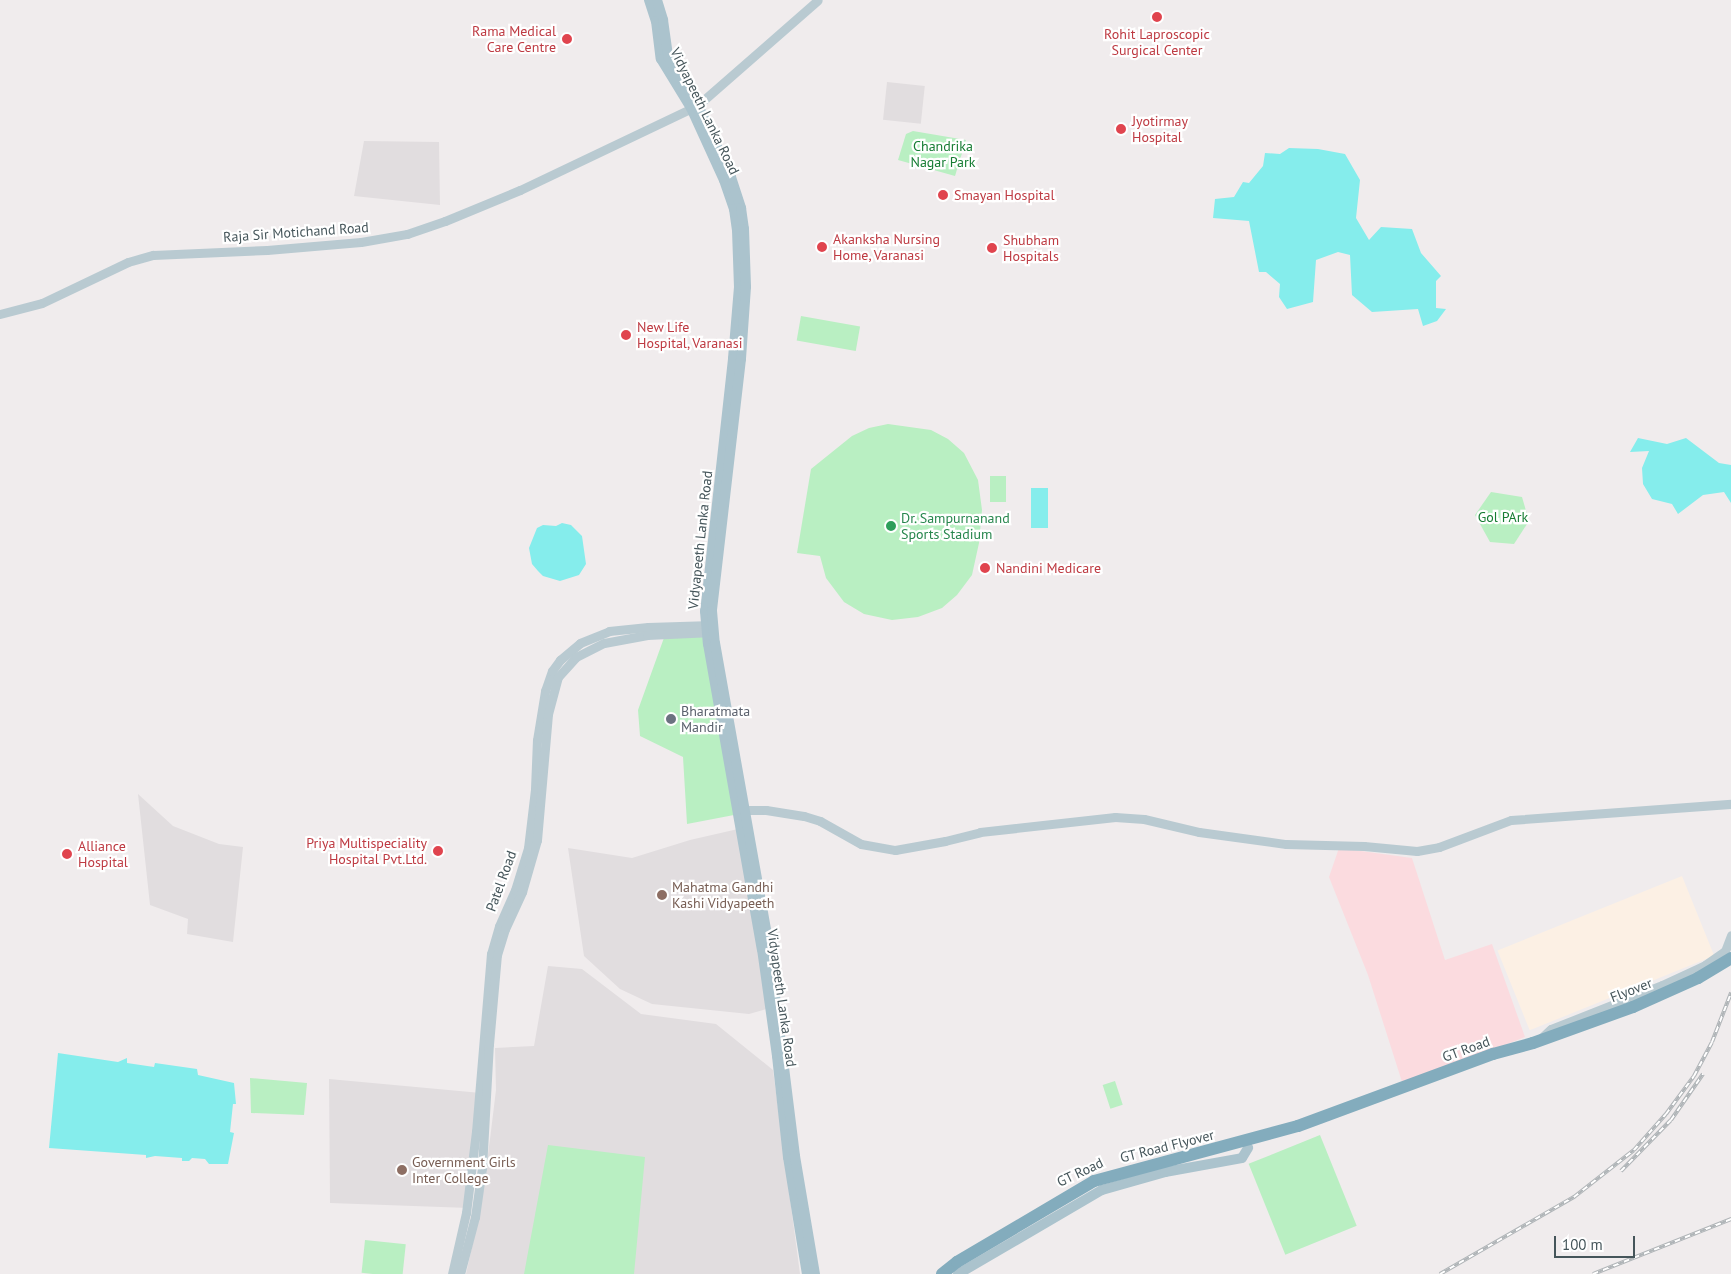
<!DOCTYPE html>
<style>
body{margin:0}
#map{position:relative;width:1731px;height:1274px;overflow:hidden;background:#f0eced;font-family:"PT Sans",sans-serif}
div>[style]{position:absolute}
.commercial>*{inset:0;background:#fcf0e4;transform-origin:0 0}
.education>*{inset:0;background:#e1dddf;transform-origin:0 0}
.medical>*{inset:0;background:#fbdbdf}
.green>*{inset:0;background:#b9efc2;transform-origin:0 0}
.water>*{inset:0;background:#85edec;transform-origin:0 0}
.secondary>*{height:9px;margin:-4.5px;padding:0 4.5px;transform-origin:4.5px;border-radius:4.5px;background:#b9cad1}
.primary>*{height:10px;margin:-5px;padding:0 5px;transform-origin:5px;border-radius:5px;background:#abc3cd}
.highway>*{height:12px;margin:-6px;padding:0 6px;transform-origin:6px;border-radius:6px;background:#83acbd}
.rail>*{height:4px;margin-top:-2px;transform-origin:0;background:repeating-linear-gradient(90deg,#fff 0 5.5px,#afb4b7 0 11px);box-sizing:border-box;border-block:1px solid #afb4b7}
.dots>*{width:14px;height:14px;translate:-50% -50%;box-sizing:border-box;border:2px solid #fff;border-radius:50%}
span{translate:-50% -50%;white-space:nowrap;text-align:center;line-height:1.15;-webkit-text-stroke:4.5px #fff;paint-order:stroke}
.health-label{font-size:14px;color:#be3a42}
.right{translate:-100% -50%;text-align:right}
.left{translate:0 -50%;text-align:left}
.street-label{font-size:14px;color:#45555a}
.park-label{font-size:14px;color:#157c32}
.leisure-label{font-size:14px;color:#27864d}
.worship-label{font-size:14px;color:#5b616d}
.education-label{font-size:14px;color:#785e54}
.scale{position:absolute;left:1554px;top:1236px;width:81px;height:22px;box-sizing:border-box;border:2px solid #45555a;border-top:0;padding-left:6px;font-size:15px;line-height:18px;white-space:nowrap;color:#45555a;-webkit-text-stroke:4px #fff;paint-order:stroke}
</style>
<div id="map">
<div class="commercial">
<i style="left:1682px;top:876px;width:86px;height:199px;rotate:68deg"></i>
</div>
<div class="education">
<i style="left:887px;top:82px;width:38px;height:38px;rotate:6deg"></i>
<i style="clip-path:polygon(364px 141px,439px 142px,440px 205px,354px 196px)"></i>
<i style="clip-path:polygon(138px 794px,173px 826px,219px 844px,243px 847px,233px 942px,187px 934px,188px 919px,150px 905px)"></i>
<i style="clip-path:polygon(738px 829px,770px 1008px,749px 1014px,652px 1004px,620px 989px,584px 956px,568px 848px,632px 858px,690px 840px)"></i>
<i style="clip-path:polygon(548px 966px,582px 969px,641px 1014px,716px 1024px,773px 1070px,800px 1274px,466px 1274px,481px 1206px,490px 1139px,496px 1090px,495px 1048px,534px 1046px)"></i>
<i style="clip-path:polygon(329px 1079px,481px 1093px,469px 1208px,330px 1203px)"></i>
</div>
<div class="medical">
<i style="clip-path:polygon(1339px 848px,1412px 858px,1445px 960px,1492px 944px,1525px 1037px,1403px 1085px,1368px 975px,1329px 877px)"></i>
</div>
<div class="green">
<i style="clip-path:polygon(913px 131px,966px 140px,955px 176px,898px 160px,906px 134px)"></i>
<i style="left:801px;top:316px;width:60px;height:25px;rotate:10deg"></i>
<i style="clip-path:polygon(888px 424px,931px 430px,948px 439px,964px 453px,978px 480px,982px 510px,979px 543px,972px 575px,957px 595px,942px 608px,918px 617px,892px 620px,864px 614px,844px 602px,826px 578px,820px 556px,797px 553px,811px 469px,852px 436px,869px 428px)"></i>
<i style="left:990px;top:476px;width:16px;height:26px"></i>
<i style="clip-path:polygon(1491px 492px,1522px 497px,1529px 521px,1514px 544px,1490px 542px,1475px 515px)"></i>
<i style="clip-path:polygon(665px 635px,708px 636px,734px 815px,687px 824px,683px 757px,640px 736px,638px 710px)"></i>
<i style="clip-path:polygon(250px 1078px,307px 1083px,304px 1115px,251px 1113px)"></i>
<i style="left:1115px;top:1081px;width:25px;height:13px;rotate:72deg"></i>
<i style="left:1320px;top:1135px;width:98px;height:77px;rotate:68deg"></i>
<i style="clip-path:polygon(548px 1145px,645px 1157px,634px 1274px,524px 1274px)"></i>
<i style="left:365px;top:1240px;width:41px;height:33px;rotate:6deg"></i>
</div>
<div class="water">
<i style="clip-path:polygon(1289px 148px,1318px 149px,1345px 154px,1360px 180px,1356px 218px,1369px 240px,1381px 227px,1412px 229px,1421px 253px,1441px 276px,1436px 281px,1436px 308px,1446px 309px,1437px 321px,1423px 326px,1418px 309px,1372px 312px,1352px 295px,1350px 255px,1338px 252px,1316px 260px,1313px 302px,1287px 309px,1279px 297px,1280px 284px,1266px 272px,1259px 272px,1249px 221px,1213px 218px,1215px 199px,1234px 197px,1243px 182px,1249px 183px,1263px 166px,1265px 153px,1280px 154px)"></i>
<i style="clip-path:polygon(1638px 438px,1667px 444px,1686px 438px,1719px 463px,1731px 465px,1731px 503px,1724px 492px,1703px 495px,1678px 514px,1672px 504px,1652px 499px,1643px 484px,1642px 468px,1649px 451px,1630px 452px)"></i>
<i style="left:1031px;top:488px;width:17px;height:40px"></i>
<i style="clip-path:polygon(562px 523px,571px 525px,582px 536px,586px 564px,579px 575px,560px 581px,543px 576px,538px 571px,532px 564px,529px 548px,537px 528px,543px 525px,556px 526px)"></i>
<i style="clip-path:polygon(58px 1053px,118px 1062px,127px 1058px,127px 1063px,154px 1067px,155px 1063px,197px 1069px,198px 1075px,234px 1083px,236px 1104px,233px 1104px,230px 1132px,234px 1133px,228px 1164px,209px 1164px,205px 1159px,192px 1158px,189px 1161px,182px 1161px,182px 1158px,155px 1156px,146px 1158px,146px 1155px,49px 1148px)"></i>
</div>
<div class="secondary">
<i style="left:0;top:314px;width:43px;rotate:-14.7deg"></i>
<i style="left:42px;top:303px;width:95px;rotate:-25.5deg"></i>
<i style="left:128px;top:262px;width:26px;rotate:-16deg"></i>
<i style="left:153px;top:255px;width:114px;rotate:-2.5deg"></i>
<i style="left:267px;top:250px;width:94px;rotate:-4.9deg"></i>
<i style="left:361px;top:242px;width:47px;rotate:-9.9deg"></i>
<i style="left:407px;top:234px;width:40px;rotate:-18.9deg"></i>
<i style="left:445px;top:221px;width:81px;rotate:-22.5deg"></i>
<i style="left:520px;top:190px;width:197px;rotate:-25.5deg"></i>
<i style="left:698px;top:105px;width:159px;rotate:-41.2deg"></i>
<i style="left:745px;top:810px;width:21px"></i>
<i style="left:766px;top:810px;width:38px;rotate:9deg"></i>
<i style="left:804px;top:816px;width:17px;rotate:17deg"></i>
<i style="left:820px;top:821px;width:47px;rotate:29.3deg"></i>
<i style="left:861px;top:844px;width:35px;rotate:10deg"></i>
<i style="left:895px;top:850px;width:51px;rotate:-10.2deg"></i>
<i style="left:945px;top:841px;width:36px;rotate:-14deg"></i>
<i style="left:980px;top:832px;width:136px;rotate:-6.3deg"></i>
<i style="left:1115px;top:817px;width:29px;rotate:4deg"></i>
<i style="left:1144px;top:819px;width:57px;rotate:13.3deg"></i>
<i style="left:1199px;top:832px;width:88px;rotate:7.9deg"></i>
<i style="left:1286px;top:844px;width:78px;rotate:1.5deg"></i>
<i style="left:1364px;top:846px;width:53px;rotate:5.4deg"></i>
<i style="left:1417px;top:851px;width:22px;rotate:-10deg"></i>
<i style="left:1439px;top:847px;width:77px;rotate:-20.6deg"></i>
<i style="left:1511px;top:820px;width:221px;rotate:-4.2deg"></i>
<i style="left:1539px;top:1040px;width:16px;rotate:-43deg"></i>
<i style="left:1551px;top:1029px;width:119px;rotate:-21.6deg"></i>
<i style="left:1662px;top:985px;width:47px;rotate:-24.9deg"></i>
<i style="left:1705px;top:965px;width:24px;rotate:-35deg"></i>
<i style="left:1725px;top:951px;width:17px;rotate:-69deg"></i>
<i style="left:452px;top:1274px;width:63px;rotate:-77.1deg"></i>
<i style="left:466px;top:1213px;width:82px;rotate:-83deg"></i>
<i style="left:476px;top:1132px;width:179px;rotate:-85.2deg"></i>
<i style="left:491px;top:954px;width:29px;rotate:-74deg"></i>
<i style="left:499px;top:926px;width:39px;rotate:-66deg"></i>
<i style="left:515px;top:890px;width:44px;rotate:-72.8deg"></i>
<i style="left:528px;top:848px;width:59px;rotate:-83.2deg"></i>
<i style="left:535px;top:789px;width:49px;rotate:-87.7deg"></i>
<i style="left:537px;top:740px;width:50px;rotate:-80.7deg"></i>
<i style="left:545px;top:691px;width:21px;rotate:-71deg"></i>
<i style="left:552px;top:671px;width:14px;rotate:-54deg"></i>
<i style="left:560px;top:660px;width:26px;rotate:-40deg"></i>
<i style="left:580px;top:643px;width:31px;rotate:-22deg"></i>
<i style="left:609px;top:631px;width:39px;rotate:-6deg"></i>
<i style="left:648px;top:627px;width:64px;rotate:-1.8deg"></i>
<i style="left:460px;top:1274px;width:59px;rotate:-75.3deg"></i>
<i style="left:475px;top:1217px;width:49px;rotate:-81.9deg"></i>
<i style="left:482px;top:1168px;width:124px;rotate:-86.8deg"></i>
<i style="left:489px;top:1044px;width:89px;rotate:-84.9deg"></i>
<i style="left:497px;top:955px;width:27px;rotate:-73deg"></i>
<i style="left:505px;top:929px;width:41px;rotate:-65.3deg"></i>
<i style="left:522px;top:892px;width:54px;rotate:-73.9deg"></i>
<i style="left:537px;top:840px;width:126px;rotate:-85deg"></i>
<i style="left:548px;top:714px;width:38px;rotate:-75deg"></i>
<i style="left:558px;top:677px;width:27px;rotate:-48deg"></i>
<i style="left:576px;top:657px;width:31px;rotate:-27deg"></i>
<i style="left:604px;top:643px;width:44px;rotate:-10.5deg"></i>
<i style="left:647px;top:635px;width:66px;rotate:-2.6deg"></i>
</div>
<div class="primary">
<i style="left:649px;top:0;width:22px;rotate:72deg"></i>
<i style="left:656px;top:21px;width:38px;rotate:83deg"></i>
<i style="left:661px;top:59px;width:57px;rotate:58.5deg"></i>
<i style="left:691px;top:108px;width:79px;rotate:65.4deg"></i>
<i style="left:724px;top:180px;width:31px;rotate:71deg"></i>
<i style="left:734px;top:209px;width:21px;rotate:82deg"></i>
<i style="left:737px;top:230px;width:57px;rotate:88deg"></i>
<i style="left:739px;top:287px;width:72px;rotate:94.8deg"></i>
<i style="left:733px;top:359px;width:254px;rotate:96.3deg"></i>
<i style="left:705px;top:611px;width:33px;rotate:85deg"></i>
<i style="left:708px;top:644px;width:310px;rotate:80deg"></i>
<i style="left:762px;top:949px;width:108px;rotate:82deg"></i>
<i style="left:777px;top:1056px;width:102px;rotate:83.8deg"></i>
<i style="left:788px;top:1157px;width:119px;rotate:80.8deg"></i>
<i style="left:657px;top:0;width:21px;rotate:73deg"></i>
<i style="left:663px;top:20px;width:37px;rotate:82deg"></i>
<i style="left:668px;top:57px;width:57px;rotate:58deg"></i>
<i style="left:698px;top:105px;width:79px;rotate:65.4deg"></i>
<i style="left:731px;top:177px;width:33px;rotate:72deg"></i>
<i style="left:741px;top:208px;width:21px;rotate:82deg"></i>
<i style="left:744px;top:229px;width:58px;rotate:88deg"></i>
<i style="left:746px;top:287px;width:72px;rotate:94deg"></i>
<i style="left:741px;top:359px;width:254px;rotate:96.6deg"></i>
<i style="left:712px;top:611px;width:32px;rotate:85deg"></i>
<i style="left:715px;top:643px;width:309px;rotate:79.9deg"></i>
<i style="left:769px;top:947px;width:211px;rotate:82.9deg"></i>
<i style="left:795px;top:1156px;width:120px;rotate:80.4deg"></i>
<i style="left:958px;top:1274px;width:167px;rotate:-30.3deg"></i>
<i style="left:1102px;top:1190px;width:66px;rotate:-15.9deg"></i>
<i style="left:1165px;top:1172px;width:78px;rotate:-10.3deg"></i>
<i style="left:1242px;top:1158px;width:12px;rotate:-59deg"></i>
</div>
<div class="highway">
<i style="left:942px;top:1274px;width:19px;rotate:-39deg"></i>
<i style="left:957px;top:1262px;width:159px;rotate:-30.6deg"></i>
<i style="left:1094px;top:1181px;width:211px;rotate:-15.1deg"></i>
<i style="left:1298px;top:1126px;width:208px;rotate:-20.3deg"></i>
<i style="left:1493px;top:1054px;width:41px;rotate:-15.4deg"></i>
<i style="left:1533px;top:1043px;width:106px;rotate:-19.8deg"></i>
<i style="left:1633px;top:1007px;width:71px;rotate:-24deg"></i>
<i style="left:1698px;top:978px;width:39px;rotate:-31deg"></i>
</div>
<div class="rail">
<i style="left:1621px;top:1171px;width:71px;rotate:-45.6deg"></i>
<i style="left:1671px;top:1120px;width:56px;rotate:-55.2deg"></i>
<i style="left:1440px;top:1274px;width:155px;rotate:-29.9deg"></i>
<i style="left:1574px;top:1197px;width:76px;rotate:-38.1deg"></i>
<i style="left:1634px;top:1150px;width:48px;rotate:-48.4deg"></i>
<i style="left:1666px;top:1114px;width:47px;rotate:-53.6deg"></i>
<i style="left:1694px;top:1076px;width:38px;rotate:-62deg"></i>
<i style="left:1712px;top:1042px;width:53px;rotate:-68.8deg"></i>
<i style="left:1593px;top:1274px;width:149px;rotate:-21.7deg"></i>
</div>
<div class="dots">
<i style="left:1157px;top:17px;background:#e0444e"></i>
<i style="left:567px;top:39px;background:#e0444e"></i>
<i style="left:1121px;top:129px;background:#e0444e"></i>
<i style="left:943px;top:195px;background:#e0444e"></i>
<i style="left:822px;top:247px;background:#e0444e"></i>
<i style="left:992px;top:248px;background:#e0444e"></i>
<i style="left:626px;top:335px;background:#e0444e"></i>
<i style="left:891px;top:526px;background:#2e9e5b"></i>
<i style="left:985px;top:568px;background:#e0444e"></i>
<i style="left:671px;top:719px;background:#6b7280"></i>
<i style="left:438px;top:851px;background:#e0444e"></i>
<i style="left:67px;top:854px;background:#e0444e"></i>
<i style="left:662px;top:895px;background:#8d6e63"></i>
<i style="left:402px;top:1170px;background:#8d6e63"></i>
</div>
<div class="health-label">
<span class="right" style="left:556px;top:39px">Rama Medical<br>Care Centre</span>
<span style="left:1157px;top:42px">Rohit Laproscopic<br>Surgical Center</span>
<span class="left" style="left:1132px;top:129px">Jyotirmay<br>Hospital</span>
<span class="left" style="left:954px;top:195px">Smayan Hospital</span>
<span class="left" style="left:833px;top:247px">Akanksha Nursing<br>Home, Varanasi</span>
<span class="left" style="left:1003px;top:248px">Shubham<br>Hospitals</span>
<span class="left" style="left:637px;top:335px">New Life<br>Hospital, Varanasi</span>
<span class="left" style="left:996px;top:568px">Nandini Medicare</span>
<span class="right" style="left:427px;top:851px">Priya Multispeciality<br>Hospital Pvt.Ltd.</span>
<span class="left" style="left:78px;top:854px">Alliance<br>Hospital</span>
</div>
<div class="street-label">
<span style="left:705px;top:111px;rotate:64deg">Vidyapeeth Lanka Road</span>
<span style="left:296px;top:232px;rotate:-4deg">Raja Sir Motichand Road</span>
<span style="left:700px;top:540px;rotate:-84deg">Vidyapeeth Lanka Road</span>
<span style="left:501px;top:881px;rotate:-70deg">Patel Road</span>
<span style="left:1631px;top:990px;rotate:-21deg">Flyover</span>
<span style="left:782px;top:998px;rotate:82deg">Vidyapeeth Lanka Road</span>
<span style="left:1466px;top:1049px;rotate:-20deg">GT Road</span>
<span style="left:1167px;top:1146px;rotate:-14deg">GT Road Flyover</span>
<span style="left:1080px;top:1172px;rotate:-25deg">GT Road</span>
</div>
<div class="park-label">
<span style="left:943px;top:154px">Chandrika<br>Nagar Park</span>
<span style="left:1503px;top:517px">Gol PArk</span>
</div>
<div class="leisure-label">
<span class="left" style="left:901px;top:526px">Dr. Sampurnanand<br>Sports Stadium</span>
</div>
<div class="worship-label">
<span class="left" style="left:681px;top:719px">Bharatmata<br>Mandir</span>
</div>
<div class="education-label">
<span class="left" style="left:672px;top:895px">Mahatma Gandhi<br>Kashi Vidyapeeth</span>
<span class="left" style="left:412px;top:1170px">Government Girls<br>Inter College</span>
</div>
<div class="scale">100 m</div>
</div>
